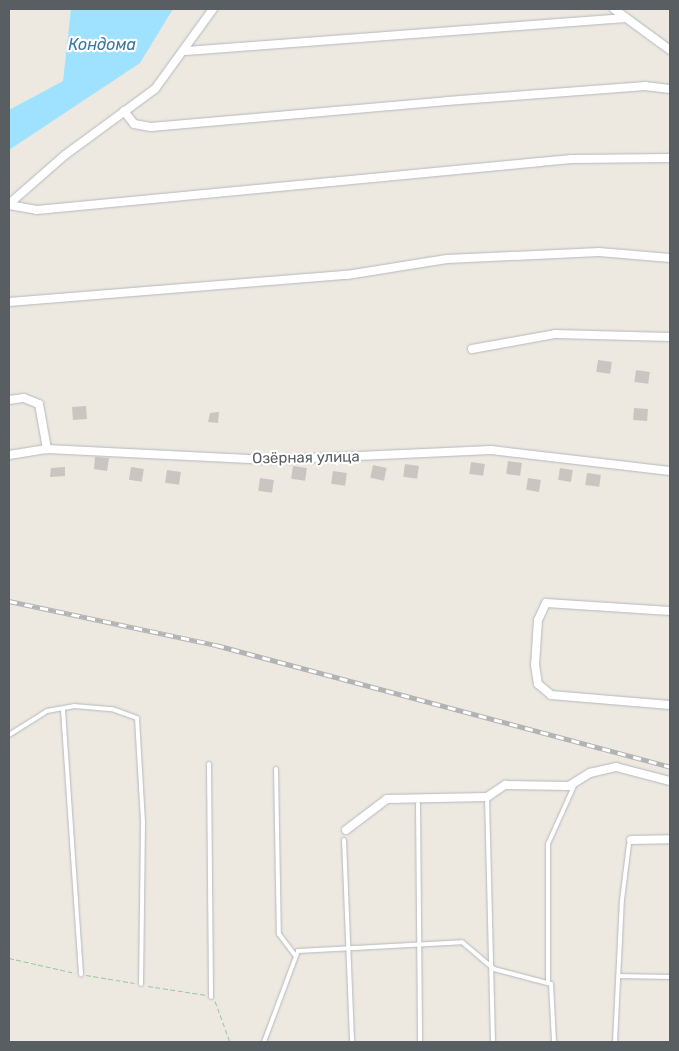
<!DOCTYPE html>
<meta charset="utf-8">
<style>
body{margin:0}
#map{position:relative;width:679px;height:1051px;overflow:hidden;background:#ede9e1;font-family:Rubik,sans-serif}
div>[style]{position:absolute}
.water>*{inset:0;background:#9fe2ff}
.building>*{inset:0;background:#cac5c0;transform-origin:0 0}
.path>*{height:1px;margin-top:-0.5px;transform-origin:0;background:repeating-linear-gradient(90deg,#97c99e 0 5px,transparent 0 7.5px)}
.roads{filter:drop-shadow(0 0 1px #b4b8bc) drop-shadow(0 0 1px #b4b8bc)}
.lane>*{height:4px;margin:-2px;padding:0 2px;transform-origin:2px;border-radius:2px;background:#fff}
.street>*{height:8px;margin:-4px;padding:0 4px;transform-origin:4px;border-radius:4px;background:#fff}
.rail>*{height:4.5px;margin-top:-2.25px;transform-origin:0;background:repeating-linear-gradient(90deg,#fff 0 8px,#b2b3b3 0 16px);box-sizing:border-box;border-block:1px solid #b2b3b3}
span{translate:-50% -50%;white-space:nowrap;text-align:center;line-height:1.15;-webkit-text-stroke:4.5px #fff;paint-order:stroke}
.street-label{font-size:15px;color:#595e62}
.water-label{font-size:16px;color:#3678a1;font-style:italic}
.frame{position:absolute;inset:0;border:10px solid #595e62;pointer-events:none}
</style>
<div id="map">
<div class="water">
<i style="clip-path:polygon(71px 9px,173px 9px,140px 63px,9px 150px,9px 110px,63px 81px)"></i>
</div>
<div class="building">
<i style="left:598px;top:360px;width:14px;height:12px;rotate:8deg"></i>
<i style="left:636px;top:370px;width:14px;height:12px;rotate:8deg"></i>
<i style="left:86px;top:406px;width:13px;height:14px;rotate:86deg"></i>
<i style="left:634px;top:408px;width:14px;height:12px;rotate:4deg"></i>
<i style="clip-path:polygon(219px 412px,218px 423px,208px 422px,210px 413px)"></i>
<i style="clip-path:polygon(95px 457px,109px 458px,107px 471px,94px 469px)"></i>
<i style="left:508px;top:461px;width:14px;height:13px;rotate:8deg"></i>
<i style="left:471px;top:462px;width:14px;height:12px;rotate:8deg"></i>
<i style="left:405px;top:464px;width:14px;height:13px;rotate:8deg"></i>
<i style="left:373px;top:465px;width:14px;height:13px;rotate:12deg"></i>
<i style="left:293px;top:466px;width:14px;height:13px;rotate:8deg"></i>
<i style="clip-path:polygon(65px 467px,65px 476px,50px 477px,51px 468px)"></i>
<i style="left:131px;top:467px;width:13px;height:13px;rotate:9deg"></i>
<i style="left:560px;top:468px;width:13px;height:12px;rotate:9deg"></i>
<i style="left:167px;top:470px;width:14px;height:13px;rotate:8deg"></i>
<i style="left:333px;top:471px;width:14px;height:13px;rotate:8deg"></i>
<i style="left:587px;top:473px;width:14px;height:12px;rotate:8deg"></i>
<i style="left:260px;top:478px;width:14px;height:13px;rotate:8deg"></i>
<i style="left:528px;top:478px;width:13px;height:12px;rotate:9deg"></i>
</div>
<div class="path">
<i style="left:9px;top:958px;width:68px;rotate:12.8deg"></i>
<i style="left:86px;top:975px;width:49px;rotate:9.5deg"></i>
<i style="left:148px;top:986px;width:59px;rotate:8.8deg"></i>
<i style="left:215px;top:1001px;width:44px;rotate:69.9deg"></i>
</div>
<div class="roads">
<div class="lane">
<i style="left:63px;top:710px;width:265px;rotate:86.1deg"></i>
<i style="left:9px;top:735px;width:45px;rotate:-32.3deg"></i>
<i style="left:47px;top:711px;width:27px;rotate:-10deg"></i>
<i style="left:74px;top:706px;width:38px;rotate:5deg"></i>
<i style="left:112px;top:709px;width:27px;rotate:20deg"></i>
<i style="left:137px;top:718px;width:105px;rotate:86.7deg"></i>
<i style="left:143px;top:823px;width:161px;rotate:90.7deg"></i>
<i style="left:209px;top:764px;width:233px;rotate:89.5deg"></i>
<i style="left:276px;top:769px;width:165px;rotate:89deg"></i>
<i style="left:279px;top:934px;width:26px;rotate:53deg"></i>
<i style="left:487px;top:797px;width:245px;rotate:88.6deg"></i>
<i style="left:418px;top:804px;width:238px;rotate:89.5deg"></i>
<i style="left:344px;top:840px;width:202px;rotate:87.7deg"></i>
<i style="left:619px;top:976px;width:51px;rotate:1.1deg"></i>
<i style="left:548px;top:981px;width:137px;rotate:-90deg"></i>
<i style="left:548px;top:844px;width:66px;rotate:-65.8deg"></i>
<i style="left:264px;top:1042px;width:97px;rotate:-69.5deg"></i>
<i style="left:298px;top:951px;width:164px;rotate:-3.1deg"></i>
<i style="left:462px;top:942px;width:42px;rotate:40.2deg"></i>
<i style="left:494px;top:969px;width:59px;rotate:14.7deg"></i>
<i style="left:551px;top:984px;width:58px;rotate:87deg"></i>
<i style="left:615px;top:1042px;width:142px;rotate:-87.2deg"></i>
<i style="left:622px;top:900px;width:56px;rotate:-82.9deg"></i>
</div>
<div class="street">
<i style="left:614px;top:9px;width:69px;rotate:36.2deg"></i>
<i style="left:186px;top:51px;width:441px;rotate:-4.3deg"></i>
<i style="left:124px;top:111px;width:16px;rotate:52deg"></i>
<i style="left:134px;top:124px;width:17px;rotate:10deg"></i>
<i style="left:151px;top:127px;width:297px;rotate:-5deg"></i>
<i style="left:447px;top:101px;width:199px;rotate:-4.3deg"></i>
<i style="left:645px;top:86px;width:25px;rotate:7deg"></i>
<i style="left:9px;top:204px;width:74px;rotate:-41.2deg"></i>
<i style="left:65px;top:155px;width:112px;rotate:-36.3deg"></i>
<i style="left:155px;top:89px;width:99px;rotate:-54.1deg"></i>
<i style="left:9px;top:205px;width:28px;rotate:10deg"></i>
<i style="left:37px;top:210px;width:537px;rotate:-5.45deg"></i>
<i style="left:572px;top:159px;width:98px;rotate:-0.6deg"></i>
<i style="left:9px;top:302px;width:339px;rotate:-4.6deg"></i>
<i style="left:347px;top:275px;width:101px;rotate:-9.1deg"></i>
<i style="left:447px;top:259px;width:152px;rotate:-2.6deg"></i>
<i style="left:599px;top:252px;width:71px;rotate:4.8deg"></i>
<i style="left:472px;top:349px;width:84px;rotate:-10.2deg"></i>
<i style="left:555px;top:334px;width:115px;rotate:1.5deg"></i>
<i style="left:9px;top:400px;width:15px;rotate:-8deg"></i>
<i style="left:24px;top:398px;width:16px;rotate:22deg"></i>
<i style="left:39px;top:404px;width:46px;rotate:79.9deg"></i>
<i style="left:47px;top:449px;width:223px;rotate:2.8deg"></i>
<i style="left:270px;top:460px;width:221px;rotate:-2.6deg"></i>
<i style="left:491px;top:450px;width:180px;rotate:6.7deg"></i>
<i style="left:9px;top:455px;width:38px;rotate:-9deg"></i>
<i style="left:670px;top:611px;width:124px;rotate:-176.3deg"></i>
<i style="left:546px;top:603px;width:19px;rotate:115deg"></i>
<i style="left:538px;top:620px;width:45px;rotate:93.8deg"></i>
<i style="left:535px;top:665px;width:19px;rotate:81deg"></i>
<i style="left:538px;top:684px;width:17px;rotate:40deg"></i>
<i style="left:551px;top:695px;width:119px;rotate:4.8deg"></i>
<i style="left:346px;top:830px;width:51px;rotate:-37.1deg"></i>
<i style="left:387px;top:799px;width:100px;rotate:-1.1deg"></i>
<i style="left:487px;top:797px;width:22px;rotate:-34deg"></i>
<i style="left:505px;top:785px;width:64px;rotate:0.9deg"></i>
<i style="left:569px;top:786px;width:25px;rotate:-32deg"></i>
<i style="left:590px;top:773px;width:27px;rotate:-13deg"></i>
<i style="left:616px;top:767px;width:56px;rotate:14.5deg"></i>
<i style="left:631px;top:840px;width:39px;rotate:-1deg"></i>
</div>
</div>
<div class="rail">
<i style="left:9px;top:601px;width:212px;rotate:12deg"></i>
<i style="left:216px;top:645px;width:470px;rotate:15deg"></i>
</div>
<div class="street-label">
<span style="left:306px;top:458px;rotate:-1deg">Озёрная улица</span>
</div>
<div class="water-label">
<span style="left:102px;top:45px">Кондома</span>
</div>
<div class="frame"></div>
</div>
